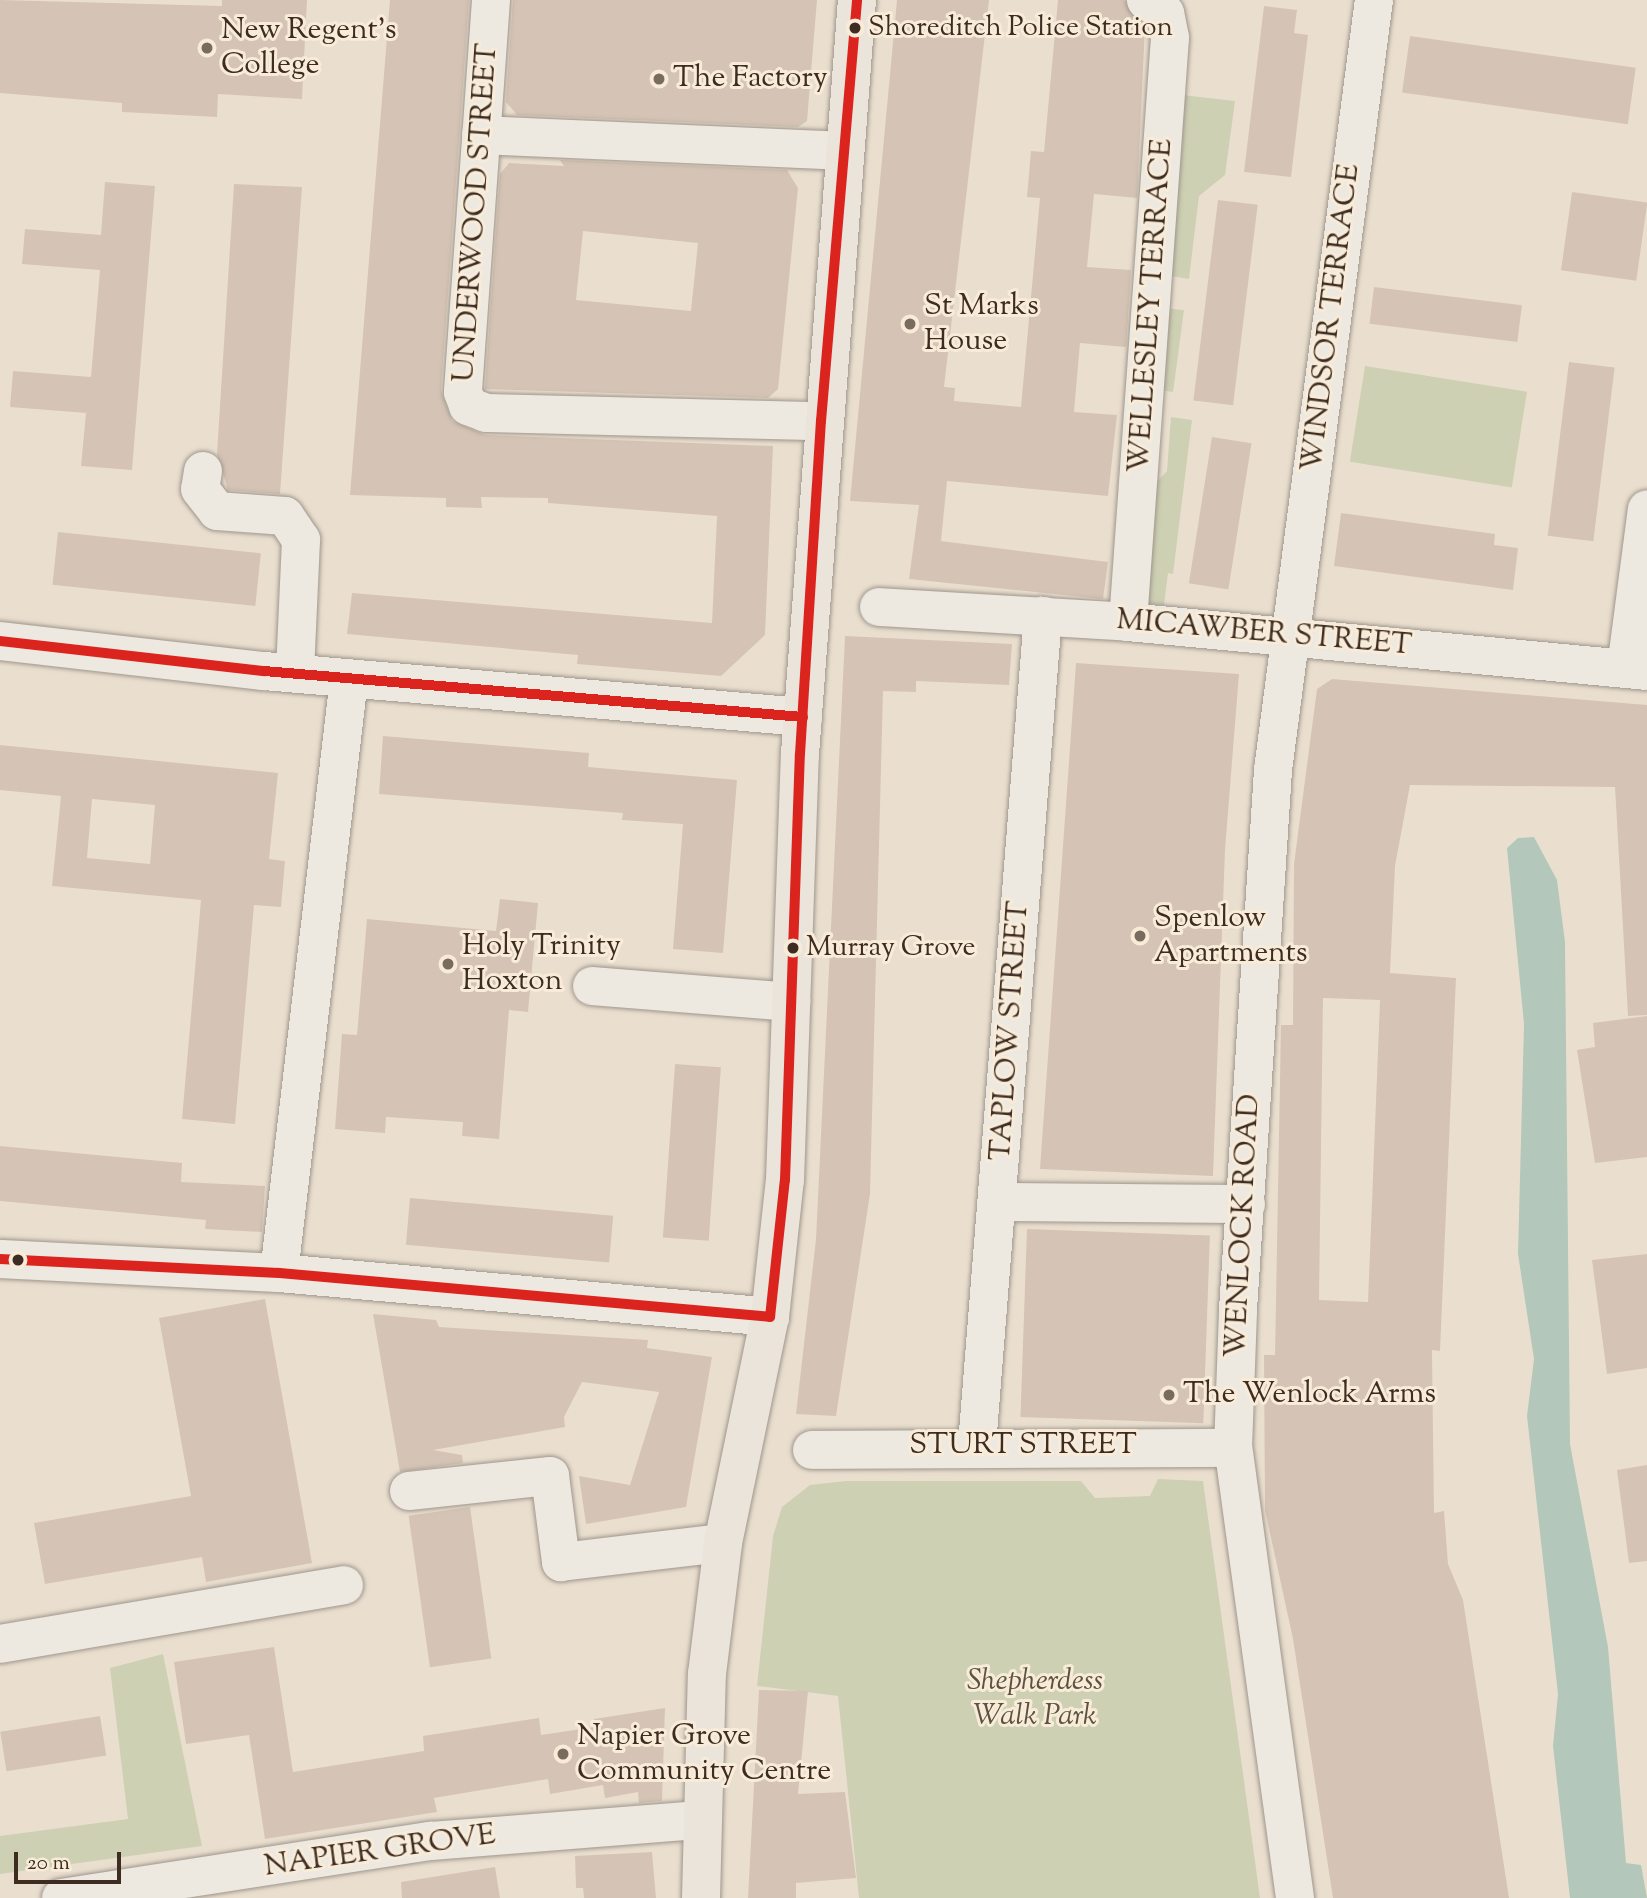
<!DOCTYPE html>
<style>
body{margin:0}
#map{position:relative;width:1647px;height:1898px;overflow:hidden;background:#eadfcf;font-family:"Sorts Mill Goudy",serif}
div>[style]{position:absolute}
.green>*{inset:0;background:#cdd0b2;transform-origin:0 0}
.water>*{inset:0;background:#b3c8ba}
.building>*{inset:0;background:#d5c4b5;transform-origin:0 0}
.roads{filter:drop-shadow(0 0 2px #9f968c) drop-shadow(0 0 2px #9f968c)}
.minor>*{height:38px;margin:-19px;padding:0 19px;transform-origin:19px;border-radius:19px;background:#ede8e0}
.major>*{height:38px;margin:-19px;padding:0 19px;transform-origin:19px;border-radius:19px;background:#ebe4db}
.bus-1>*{height:10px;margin:-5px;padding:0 5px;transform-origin:5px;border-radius:5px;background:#dc241f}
.dots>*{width:19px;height:19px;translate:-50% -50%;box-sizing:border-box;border:4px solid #f8ecd9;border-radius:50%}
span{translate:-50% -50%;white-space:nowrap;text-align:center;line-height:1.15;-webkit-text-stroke:6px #f8ecd9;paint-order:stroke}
.bus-label{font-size:28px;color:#3e2c22}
.left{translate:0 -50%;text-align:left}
.poi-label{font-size:30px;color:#3e2c22}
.street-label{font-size:30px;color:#3e2c22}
.park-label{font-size:30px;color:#5c5240;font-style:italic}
.scale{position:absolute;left:14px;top:1852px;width:107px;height:32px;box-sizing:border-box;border:4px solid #3e2c22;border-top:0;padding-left:9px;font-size:21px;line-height:24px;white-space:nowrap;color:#3e2c22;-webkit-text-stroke:5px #f8ecd9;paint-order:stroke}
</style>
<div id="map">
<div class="green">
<i style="clip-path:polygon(1182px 95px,1235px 101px,1225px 175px,1199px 196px,1189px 279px,1165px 275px)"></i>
<i style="clip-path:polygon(1162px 308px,1184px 310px,1173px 392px,1154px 389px)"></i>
<i style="left:1365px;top:366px;width:164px;height:97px;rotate:9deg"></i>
<i style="clip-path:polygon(1171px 417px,1192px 420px,1173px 574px,1168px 573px,1164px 605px,1136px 603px,1149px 490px,1167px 471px)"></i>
<i style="clip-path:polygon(1158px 1479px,1203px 1481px,1260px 1898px,859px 1898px,838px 1696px,757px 1686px,773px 1536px,782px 1507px,810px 1485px,846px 1481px,1081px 1481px,1095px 1498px,1150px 1496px)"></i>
<i style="clip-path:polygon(163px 1654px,202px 1846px,0 1874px,0 1836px,128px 1819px,110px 1668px)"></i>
</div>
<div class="water">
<i style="clip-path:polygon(1534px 837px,1557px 880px,1565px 942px,1570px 1444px,1608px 1647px,1626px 1863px,1641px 1865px,1647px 1898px,1570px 1898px,1553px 1746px,1558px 1694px,1527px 1416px,1534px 1359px,1518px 1254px,1524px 1024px,1507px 848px,1518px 838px)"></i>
</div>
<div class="building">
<i style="clip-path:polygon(0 0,222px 6px,222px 0,307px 0,302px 99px,218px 94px,217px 117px,122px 112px,122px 103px,0 93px)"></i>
<i style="clip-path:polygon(390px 0,469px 0,441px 390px,452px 421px,485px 435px,773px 446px,765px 635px,721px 676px,577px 664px,578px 655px,347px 634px,352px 593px,712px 623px,717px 516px,548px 503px,548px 498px,481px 497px,482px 508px,446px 507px,446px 498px,350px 495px)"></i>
<i style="clip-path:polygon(513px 0,817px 0,807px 121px,798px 127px,517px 115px,506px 102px)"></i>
<i style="clip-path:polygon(897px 0,989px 0,944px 387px,955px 388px,954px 401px,1021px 407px,1040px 198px,1027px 197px,1031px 151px,1044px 152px,1058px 0,1124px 0,1145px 26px,1137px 198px,1094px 194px,1087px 267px,1131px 270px,1126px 347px,1080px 343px,1074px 412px,1117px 415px,1108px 496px,947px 481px,941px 541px,1108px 562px,1103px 599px,909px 579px,919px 505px,850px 501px)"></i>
<i style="clip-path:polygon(1264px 6px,1297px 10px,1294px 33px,1308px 35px,1291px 177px,1244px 172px)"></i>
<i style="left:1410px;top:36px;width:228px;height:57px;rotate:8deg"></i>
<i style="clip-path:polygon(evenodd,560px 160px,787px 170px,798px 188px,778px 389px,768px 398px,485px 389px,500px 174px,509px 163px,564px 166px,560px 160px,583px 231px,698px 243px,691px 311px,576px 300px,583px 231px)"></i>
<i style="clip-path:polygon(105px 182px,155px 186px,132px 470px,81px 466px,86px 413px,10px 407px,13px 371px,91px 377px,100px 270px,22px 264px,25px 229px,101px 235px)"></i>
<i style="clip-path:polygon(234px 184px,302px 187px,280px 494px,228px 490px,217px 454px)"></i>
<i style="left:1572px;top:192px;width:76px;height:79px;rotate:8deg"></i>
<i style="left:1218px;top:200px;width:40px;height:202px;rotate:7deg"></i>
<i style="left:1374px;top:287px;width:149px;height:37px;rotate:7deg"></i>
<i style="left:1569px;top:362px;width:46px;height:175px;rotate:7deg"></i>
<i style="left:1212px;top:437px;width:40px;height:148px;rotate:9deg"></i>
<i style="clip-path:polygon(1341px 513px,1495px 534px,1494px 545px,1518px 548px,1513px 590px,1334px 566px)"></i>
<i style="left:58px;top:532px;width:204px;height:53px;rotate:6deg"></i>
<i style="clip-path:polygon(845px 636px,1012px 644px,1009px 685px,916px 681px,916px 692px,883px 691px,870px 1194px,836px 1416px,796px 1414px,816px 1239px)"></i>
<i style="clip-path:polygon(1076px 663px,1239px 674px,1225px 850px,1213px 1176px,1040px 1169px)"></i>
<i style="clip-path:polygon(evenodd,1332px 679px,1647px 705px,1647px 1015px,1628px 1016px,1615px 787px,1410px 785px,1395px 866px,1390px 973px,1456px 978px,1440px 1351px,1432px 1350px,1434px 1513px,1444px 1511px,1448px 1564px,1463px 1600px,1509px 1898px,1333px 1898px,1293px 1639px,1265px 1510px,1264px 1355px,1275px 1355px,1281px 1025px,1293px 1025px,1294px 864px,1317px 689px,1332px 679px,1323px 998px,1380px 1000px,1368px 1302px,1319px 1300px,1323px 998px)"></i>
<i style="clip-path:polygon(383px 736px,589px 753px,588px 767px,737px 780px,723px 953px,673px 949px,683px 824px,622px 820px,623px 813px,379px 794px)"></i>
<i style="clip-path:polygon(evenodd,0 745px,278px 773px,269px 859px,285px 861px,281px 907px,254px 905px,235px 1124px,182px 1119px,201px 900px,52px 886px,61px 796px,0 790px,0 745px,92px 799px,155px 805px,150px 864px,87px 858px,92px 799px)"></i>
<i style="clip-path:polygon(500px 899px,538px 903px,528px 1012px,509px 1010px,499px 1139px,462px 1136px,463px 1122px,386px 1117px,385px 1133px,335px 1129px,342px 1034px,357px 1035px,367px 919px,496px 931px)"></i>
<i style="clip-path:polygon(1647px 1016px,1647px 1157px,1595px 1163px,1577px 1050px,1595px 1047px,1593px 1023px)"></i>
<i style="left:675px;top:1064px;width:46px;height:174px;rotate:4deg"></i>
<i style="clip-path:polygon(0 1146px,182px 1163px,181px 1182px,265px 1186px,262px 1232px,205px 1229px,206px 1220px,0 1201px)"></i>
<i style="left:410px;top:1198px;width:204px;height:47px;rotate:5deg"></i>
<i style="left:1027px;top:1229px;width:183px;height:188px;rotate:2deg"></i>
<i style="clip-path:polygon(1647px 1254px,1647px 1368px,1607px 1374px,1592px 1260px)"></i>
<i style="clip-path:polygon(265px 1299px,312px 1563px,206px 1582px,202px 1557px,45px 1584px,34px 1523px,191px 1496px,159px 1318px)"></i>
<i style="clip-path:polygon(373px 1314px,436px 1320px,439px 1327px,648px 1340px,647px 1348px,712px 1357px,686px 1507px,586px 1524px,579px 1476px,630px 1485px,659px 1392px,582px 1382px,564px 1417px,565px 1427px,433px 1450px,462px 1455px,463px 1463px,400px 1472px)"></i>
<i style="clip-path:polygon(1647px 1465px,1647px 1561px,1629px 1563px,1617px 1470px)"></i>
<i style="left:470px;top:1507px;width:153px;height:62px;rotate:82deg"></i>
<i style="clip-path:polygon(274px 1647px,293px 1772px,424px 1751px,423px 1736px,539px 1718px,541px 1735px,595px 1727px,594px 1719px,665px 1708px,662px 1801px,639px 1803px,638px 1792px,605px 1798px,603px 1785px,550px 1794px,548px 1779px,434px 1798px,437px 1812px,265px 1839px,249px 1735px,186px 1744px,174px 1662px)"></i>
<i style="clip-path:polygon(759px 1690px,808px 1691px,798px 1794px,845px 1792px,856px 1878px,796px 1883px,796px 1898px,748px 1898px)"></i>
<i style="left:100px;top:1716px;width:40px;height:101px;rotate:81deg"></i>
<i style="clip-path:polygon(652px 1852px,656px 1898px,584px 1898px,583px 1888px,576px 1888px,575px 1856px)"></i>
<i style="clip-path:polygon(495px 1867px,500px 1898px,402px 1898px,401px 1882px)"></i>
</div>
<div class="roads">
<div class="minor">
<i style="left:491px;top:0;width:393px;rotate:94.1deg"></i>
<i style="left:463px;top:392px;width:15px;rotate:70deg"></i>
<i style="left:468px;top:406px;width:19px;rotate:21deg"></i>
<i style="left:486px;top:413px;width:335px;rotate:1.4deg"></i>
<i style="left:481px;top:135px;width:364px;rotate:2.5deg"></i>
<i style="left:203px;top:471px;width:18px;rotate:99deg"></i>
<i style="left:200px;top:489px;width:28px;rotate:52deg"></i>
<i style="left:217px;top:511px;width:68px;rotate:4.2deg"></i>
<i style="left:285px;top:516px;width:29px;rotate:56deg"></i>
<i style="left:301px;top:540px;width:133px;rotate:92.6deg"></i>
<i style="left:879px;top:607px;width:249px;rotate:3.4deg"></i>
<i style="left:1128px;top:622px;width:521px;rotate:5.39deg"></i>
<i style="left:1128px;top:622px;width:586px;rotate:-85.89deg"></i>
<i style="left:1170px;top:38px;width:25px;rotate:-101deg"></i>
<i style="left:1165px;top:13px;width:23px;rotate:-146deg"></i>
<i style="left:0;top:641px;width:266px;rotate:6.5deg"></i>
<i style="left:264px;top:671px;width:541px;rotate:4.88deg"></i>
<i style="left:1626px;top:668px;width:160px;rotate:-82.5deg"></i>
<i style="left:592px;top:986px;width:200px;rotate:4.6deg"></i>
<i style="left:998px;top:1202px;width:248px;rotate:0.5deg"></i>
<i style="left:0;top:1259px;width:279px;rotate:2.9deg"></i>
<i style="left:279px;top:1273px;width:493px;rotate:5.1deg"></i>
<i style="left:279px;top:1273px;width:598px;rotate:-83.28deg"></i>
<i style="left:977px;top:1445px;width:832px;rotate:-85.45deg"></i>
<i style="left:812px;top:1450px;width:421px;rotate:-0.3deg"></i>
<i style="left:409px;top:1491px;width:142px;rotate:-6.1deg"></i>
<i style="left:550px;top:1476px;width:87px;rotate:82.7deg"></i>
<i style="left:561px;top:1562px;width:163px;rotate:-6.7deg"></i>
<i style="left:0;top:1644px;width:349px;rotate:-9.7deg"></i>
<i style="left:61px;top:1898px;width:374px;rotate:-8.8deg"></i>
<i style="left:431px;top:1841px;width:270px;rotate:-4.5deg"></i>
<i style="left:1295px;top:1898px;width:454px;rotate:-97.8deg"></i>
<i style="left:1233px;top:1448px;width:138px;rotate:-87.9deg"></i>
<i style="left:1238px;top:1310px;width:541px;rotate:-86.29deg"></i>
<i style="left:1273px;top:770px;width:777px;rotate:-82.53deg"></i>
</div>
<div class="major">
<i style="left:701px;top:1898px;width:224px;rotate:-88.5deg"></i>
<i style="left:707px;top:1674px;width:132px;rotate:-83deg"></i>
<i style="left:723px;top:1543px;width:231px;rotate:-78.3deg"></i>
<i style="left:770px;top:1317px;width:138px;rotate:-83.8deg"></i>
<i style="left:785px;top:1180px;width:426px;rotate:-88deg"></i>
<i style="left:800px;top:754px;width:756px;rotate:-85.68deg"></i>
</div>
</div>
<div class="bus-1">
<i style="left:0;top:641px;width:266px;rotate:6.5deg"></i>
<i style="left:264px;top:671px;width:541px;rotate:4.88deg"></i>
<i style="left:0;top:1259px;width:279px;rotate:2.9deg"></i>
<i style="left:279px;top:1273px;width:493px;rotate:5.1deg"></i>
<i style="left:770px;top:1317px;width:138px;rotate:-83.8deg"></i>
<i style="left:785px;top:1180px;width:426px;rotate:-88deg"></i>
<i style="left:800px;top:754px;width:334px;rotate:-86.4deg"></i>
<i style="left:821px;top:421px;width:423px;rotate:-85.1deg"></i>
</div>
<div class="dots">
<i style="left:855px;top:28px;background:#3e2c22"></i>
<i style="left:207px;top:48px;background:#7a6b5f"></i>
<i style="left:659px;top:79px;background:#7a6b5f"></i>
<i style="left:910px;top:324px;background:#7a6b5f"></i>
<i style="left:1140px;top:936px;background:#7a6b5f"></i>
<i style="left:793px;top:948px;background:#3e2c22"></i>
<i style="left:448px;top:964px;background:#7a6b5f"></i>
<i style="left:18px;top:1260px;background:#3e2c22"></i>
<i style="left:1169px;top:1395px;background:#7a6b5f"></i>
<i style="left:563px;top:1754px;background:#7a6b5f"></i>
</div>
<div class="bus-label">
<span class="left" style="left:868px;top:28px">Shoreditch Police Station</span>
<span class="left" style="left:806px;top:948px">Murray Grove</span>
</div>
<div class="poi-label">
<span class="left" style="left:221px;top:48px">New Regent's<br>College</span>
<span class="left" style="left:673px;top:79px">The Factory</span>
<span class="left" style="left:924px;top:324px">St Marks<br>House</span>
<span class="left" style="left:1154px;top:936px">Spenlow<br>Apartments</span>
<span class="left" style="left:462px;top:964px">Holy Trinity<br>Hoxton</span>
<span class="left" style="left:1183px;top:1395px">The Wenlock Arms</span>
<span class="left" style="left:577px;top:1754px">Napier Grove<br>Community Centre</span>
</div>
<div class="street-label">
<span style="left:477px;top:213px;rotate:-86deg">UNDERWOOD STREET</span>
<span style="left:1152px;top:306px;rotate:-86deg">WELLESLEY TERRACE</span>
<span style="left:1332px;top:318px;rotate:-83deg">WINDSOR TERRACE</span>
<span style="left:1264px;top:634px;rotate:5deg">MICAWBER STREET</span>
<span style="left:1011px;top:1031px;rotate:-86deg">TAPLOW STREET</span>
<span style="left:1244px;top:1226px;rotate:-87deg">WENLOCK ROAD</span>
<span style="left:1023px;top:1446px">STURT STREET</span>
<span style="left:380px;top:1852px;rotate:-8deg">NAPIER GROVE</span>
</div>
<div class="park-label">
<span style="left:1035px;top:1699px">Shepherdess<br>Walk Park</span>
</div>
<div class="scale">20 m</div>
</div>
